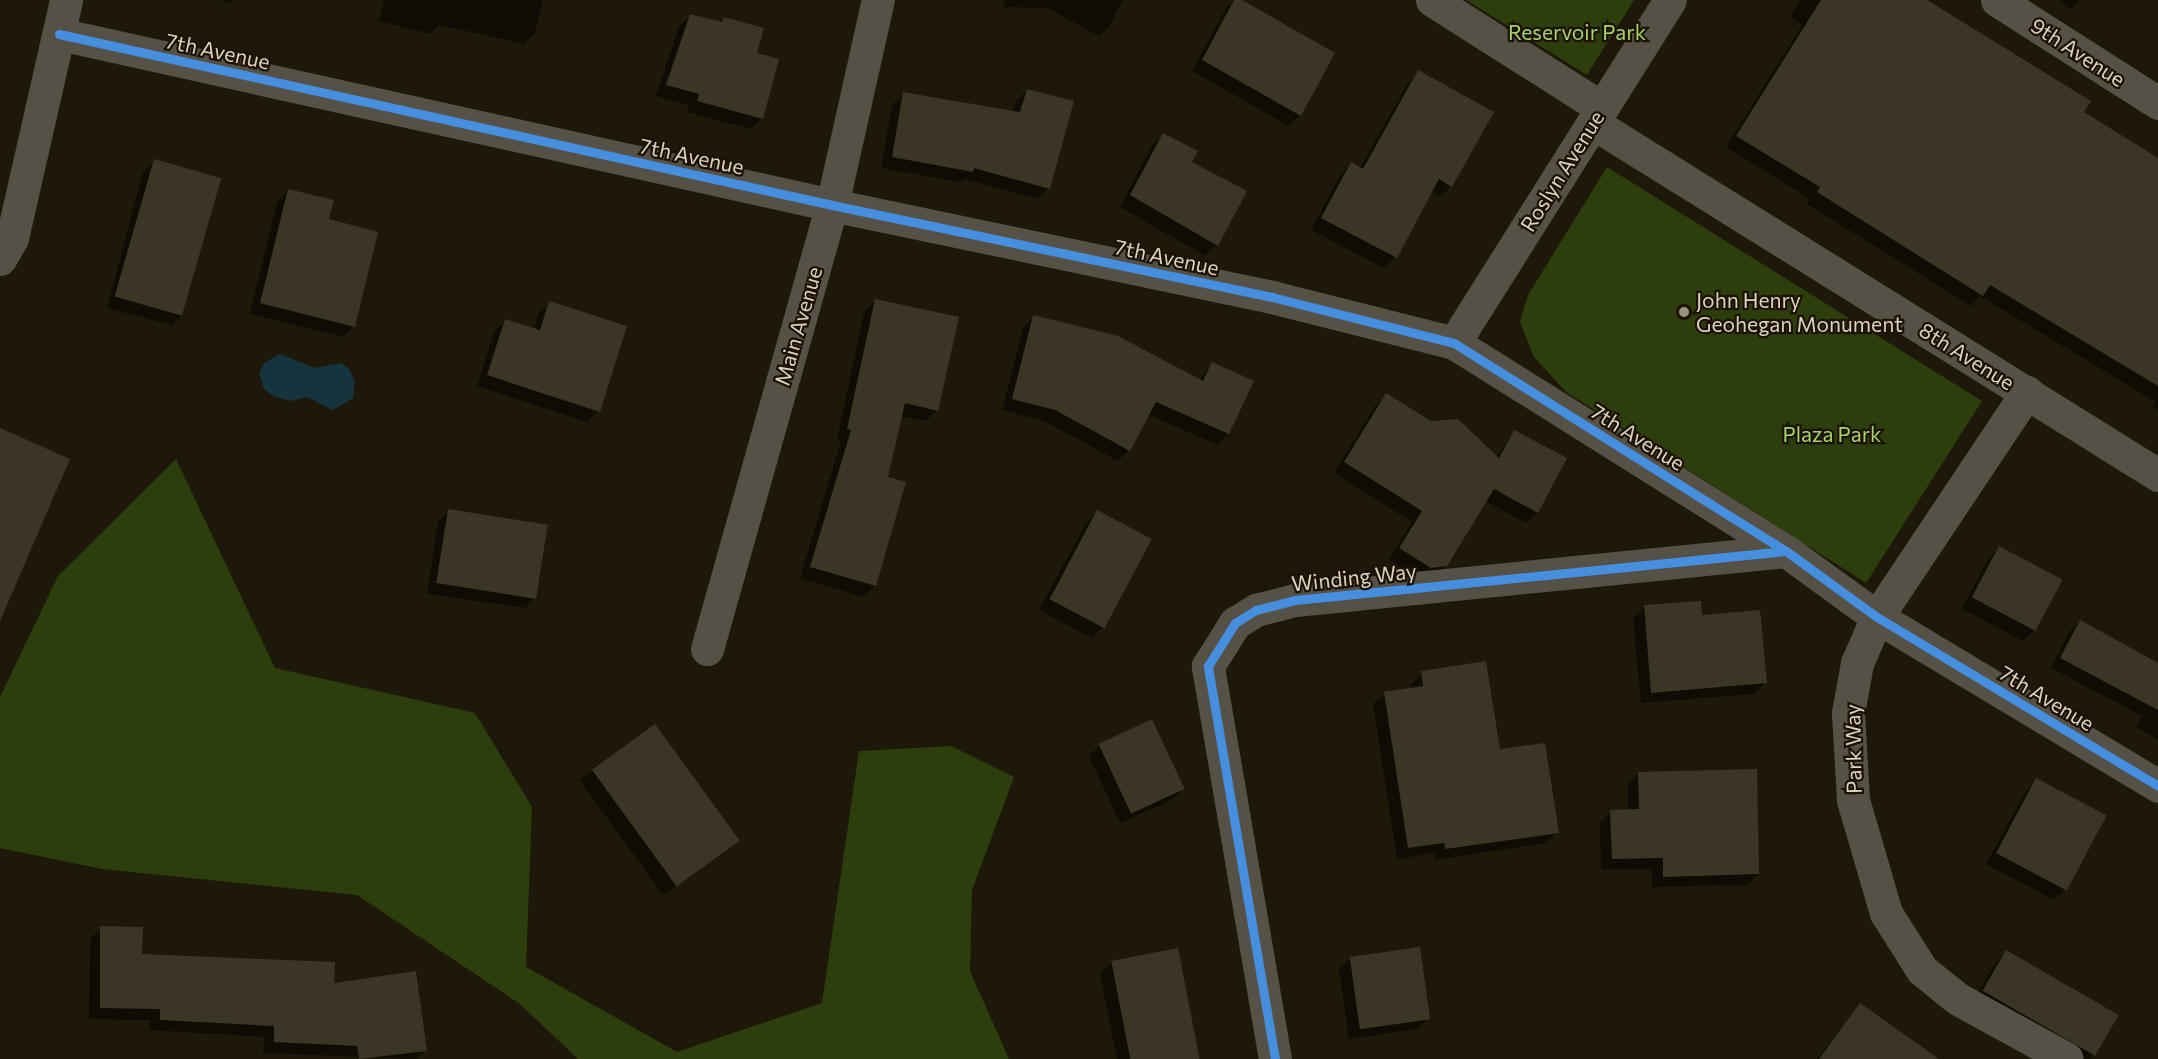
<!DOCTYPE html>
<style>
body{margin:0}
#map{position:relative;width:2158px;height:1059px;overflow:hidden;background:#1e180b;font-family:Commissioner,sans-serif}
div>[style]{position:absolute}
.green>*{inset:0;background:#2c3e0b}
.water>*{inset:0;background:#16343d}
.shadow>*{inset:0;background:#0007;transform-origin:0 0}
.building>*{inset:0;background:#3b3526;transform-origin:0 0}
.minor>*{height:33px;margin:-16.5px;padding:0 16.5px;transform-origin:16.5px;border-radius:16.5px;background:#565147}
.cycleway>*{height:9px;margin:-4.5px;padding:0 4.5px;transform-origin:4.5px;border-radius:4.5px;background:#468fdf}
.dots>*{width:16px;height:16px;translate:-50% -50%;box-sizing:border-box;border:3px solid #1d1200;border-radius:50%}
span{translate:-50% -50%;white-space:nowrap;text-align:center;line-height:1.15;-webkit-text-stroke:4.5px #1d1200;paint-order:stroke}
.park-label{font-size:21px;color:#a6d36e}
.street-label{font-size:21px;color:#dad3c4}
.poi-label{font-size:21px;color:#dad3c4}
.left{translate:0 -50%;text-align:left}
</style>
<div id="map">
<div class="green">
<i style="clip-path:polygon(1466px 0,1634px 0,1587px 75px)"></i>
<i style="clip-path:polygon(1607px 167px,1982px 401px,1866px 583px,1566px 392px,1534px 357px,1520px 322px,1528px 295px)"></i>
<i style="clip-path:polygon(176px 459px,275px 668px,475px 713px,532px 807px,526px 967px,677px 1052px,822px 1003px,859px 751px,951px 746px,1014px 777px,972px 890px,970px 971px,1009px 1059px,578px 1059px,520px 1004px,357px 895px,102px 869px,0 848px,0 697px,58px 576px)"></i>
</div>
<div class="water">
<i style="clip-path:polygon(280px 354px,315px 368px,341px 363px,349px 369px,355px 381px,353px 398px,333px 410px,307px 397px,290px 401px,273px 396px,264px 389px,259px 373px,264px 363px)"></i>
</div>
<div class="shadow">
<i style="clip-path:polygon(218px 0,234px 0,231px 3px)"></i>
<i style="clip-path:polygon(384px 0,543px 0,535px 33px,524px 44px,439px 25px,431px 34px,379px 21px)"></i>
<i style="clip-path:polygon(1005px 0,1123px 0,1110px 25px,1099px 36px,1047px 8px,1003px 7px)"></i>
<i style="clip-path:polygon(1234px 0,1238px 0,1300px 115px,1289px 126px,1192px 71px,1225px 10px)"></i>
<i style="clip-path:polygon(1801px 0,1926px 0,2082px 113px,2158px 160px,2158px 410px,2153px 407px,2156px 402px,1980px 296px,1971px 306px,1807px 204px,1810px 199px,1726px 147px,1802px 25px,1790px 17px)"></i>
<i style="clip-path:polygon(2058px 0,2079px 0,2071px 9px)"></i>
<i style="clip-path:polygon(691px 15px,720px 23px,724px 18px,755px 55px,762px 118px,751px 129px,687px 112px,689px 105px,656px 96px,679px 26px)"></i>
<i style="clip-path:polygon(1419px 72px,1451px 186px,1440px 197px,1430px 191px,1395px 257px,1384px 268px,1311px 230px,1340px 175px,1351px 164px,1360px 168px,1408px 83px)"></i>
<i style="clip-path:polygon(1027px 90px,1049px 188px,1038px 199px,964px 179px,961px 182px,881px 168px,892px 105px,904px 94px,1013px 113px,1016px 101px)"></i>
<i style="clip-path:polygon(1164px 134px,1190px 162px,1216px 245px,1205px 256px,1120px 207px,1152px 145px)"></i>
<i style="clip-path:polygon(154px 161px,183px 314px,172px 325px,107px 308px,143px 172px)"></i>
<i style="clip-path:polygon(288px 190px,327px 221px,354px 326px,343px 337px,250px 314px,277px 202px)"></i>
<i style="clip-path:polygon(875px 301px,937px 410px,926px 421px,900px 416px,887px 478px,904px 483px,874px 586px,863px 597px,800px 578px,841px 441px,837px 440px,864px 312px)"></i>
<i style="clip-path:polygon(550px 303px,598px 411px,587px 422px,477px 386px,494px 332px,505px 321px,534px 329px,538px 314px)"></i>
<i style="clip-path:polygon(1034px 316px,1198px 381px,1212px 364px,1252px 382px,1228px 434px,1217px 445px,1148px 414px,1129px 450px,1118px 461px,1044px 421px,1002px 410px,1023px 328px)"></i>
<i style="clip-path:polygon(1386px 395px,1496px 457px,1514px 432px,1537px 512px,1526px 523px,1485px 501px,1446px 565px,1434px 577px,1419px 578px,1389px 560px,1412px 522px,1334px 473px,1375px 406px)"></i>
<i style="clip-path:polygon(449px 511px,536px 597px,525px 608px,427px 594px,438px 522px)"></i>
<i style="clip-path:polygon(1097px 512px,1103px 627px,1092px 638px,1039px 610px,1086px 523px)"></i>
<i style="clip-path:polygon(1999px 548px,2034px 630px,2023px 641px,1962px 609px,1988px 559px)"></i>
<i style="clip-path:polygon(1644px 607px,1701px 617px,1765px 683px,1754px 694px,1641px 703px,1633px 618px)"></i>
<i style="clip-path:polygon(2080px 622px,2158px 664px,2158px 740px,2136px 727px,2142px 716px,2051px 668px,2070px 631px)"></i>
<i style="clip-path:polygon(1422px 672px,1499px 751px,1557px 832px,1546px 843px,1435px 860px,1434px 853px,1397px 859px,1373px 704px,1385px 693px,1412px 689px,1411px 684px)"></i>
<i style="left:654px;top:726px;width:142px;height:92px;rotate:54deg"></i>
<i style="clip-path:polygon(1100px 745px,1183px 789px,1172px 800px,1120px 823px,1089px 756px)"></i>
<i style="clip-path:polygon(1639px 773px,1758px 874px,1747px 885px,1652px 887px,1652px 869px,1601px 869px,1600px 823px,1611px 812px,1628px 811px,1628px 784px)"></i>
<i style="clip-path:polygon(2037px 780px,2105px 816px,2066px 889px,2054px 900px,1986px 864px,2026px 791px)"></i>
<i style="clip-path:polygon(101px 928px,141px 956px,332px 985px,425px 1050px,416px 1059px,263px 1053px,264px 1037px,149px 1030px,150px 1020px,89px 1019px,90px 939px)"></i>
<i style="clip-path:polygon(2006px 952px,2095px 1054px,2089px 1059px,2073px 1059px,1973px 1002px,1995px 963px)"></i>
<i style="clip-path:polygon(1351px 958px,1428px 1018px,1417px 1029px,1349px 1039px,1339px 969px)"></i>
<i style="clip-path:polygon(1111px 963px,1199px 1059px,1117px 1059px,1100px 974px)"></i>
<i style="clip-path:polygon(1860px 1005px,1914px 1059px,1817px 1059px)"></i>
</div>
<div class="building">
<i style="clip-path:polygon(1234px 0,1242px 0,1335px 53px,1301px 116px,1202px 60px)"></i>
<i style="clip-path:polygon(1821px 0,1927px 0,2091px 101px,2084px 112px,2158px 158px,2158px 386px,1990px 285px,1983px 296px,1817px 192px,1820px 187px,1736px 136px)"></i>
<i style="clip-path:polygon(690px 14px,722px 22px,724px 17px,764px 28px,757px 53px,779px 59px,763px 119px,697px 101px,699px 94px,666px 85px)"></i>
<i style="clip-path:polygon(1418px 70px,1494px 112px,1452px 187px,1439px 179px,1397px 258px,1321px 218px,1351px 162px,1363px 169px)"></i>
<i style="clip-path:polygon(1027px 89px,1074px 101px,1050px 189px,974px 168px,973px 172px,892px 157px,903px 92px,1020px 112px)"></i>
<i style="clip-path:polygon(1163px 133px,1198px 151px,1192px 162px,1247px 191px,1218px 246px,1130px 195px)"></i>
<i style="left:154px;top:159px;width:70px;height:143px;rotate:16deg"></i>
<i style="clip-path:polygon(288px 189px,334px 200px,329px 219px,378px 232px,355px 327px,260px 303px)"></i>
<i style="clip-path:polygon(875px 299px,959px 317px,938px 411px,905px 403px,888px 477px,906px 482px,876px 586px,810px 567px,851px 430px,847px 429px)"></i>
<i style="clip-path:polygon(549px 301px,627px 326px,600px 412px,487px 375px,505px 319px,540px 330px)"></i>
<i style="clip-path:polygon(1033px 315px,1118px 336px,1203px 381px,1212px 362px,1254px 381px,1229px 434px,1156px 402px,1130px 451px,1055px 410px,1012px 399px)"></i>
<i style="clip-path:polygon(1386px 393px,1431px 421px,1458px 419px,1499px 458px,1514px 430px,1567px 458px,1538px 513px,1494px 489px,1447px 566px,1431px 568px,1399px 548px,1422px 511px,1344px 462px)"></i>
<i style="clip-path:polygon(0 428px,70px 459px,0 621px)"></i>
<i style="left:448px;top:509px;width:101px;height:75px;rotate:9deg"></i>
<i style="left:1097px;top:510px;width:62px;height:101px;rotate:28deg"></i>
<i style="left:1999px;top:546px;width:72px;height:58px;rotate:28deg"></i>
<i style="clip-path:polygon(1701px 601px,1702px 615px,1760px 610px,1767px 683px,1651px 693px,1644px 605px)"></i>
<i style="clip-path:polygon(2080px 620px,2158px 663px,2158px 710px,2060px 658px)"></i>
<i style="clip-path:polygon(1486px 661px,1500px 749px,1545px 743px,1559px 833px,1445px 849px,1444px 843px,1408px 848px,1384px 692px,1423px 686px,1421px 671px)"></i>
<i style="left:1152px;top:719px;width:77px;height:59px;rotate:65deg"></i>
<i style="left:655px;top:724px;width:144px;height:78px;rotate:54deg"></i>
<i style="clip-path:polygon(1757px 769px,1759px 874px,1663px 877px,1663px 858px,1612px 859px,1610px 810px,1639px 809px,1638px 772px)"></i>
<i style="left:2036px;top:778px;width:80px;height:85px;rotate:28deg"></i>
<i style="clip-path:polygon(100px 926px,143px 927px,142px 954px,335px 962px,334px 983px,416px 971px,427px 1051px,359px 1059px,357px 1046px,274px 1042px,274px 1026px,160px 1020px,160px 1009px,100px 1008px)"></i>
<i style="left:1420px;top:947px;width:73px;height:71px;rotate:82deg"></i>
<i style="left:1178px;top:948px;width:113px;height:68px;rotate:79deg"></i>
<i style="left:2006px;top:950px;width:130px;height:47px;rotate:30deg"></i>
<i style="clip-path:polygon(1860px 1003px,1939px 1059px,1819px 1059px)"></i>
</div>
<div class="minor">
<i style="left:1432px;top:0;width:201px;rotate:32.4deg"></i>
<i style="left:1997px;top:0;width:191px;rotate:32.6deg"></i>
<i style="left:59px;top:34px;width:792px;rotate:12.47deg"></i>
<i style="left:832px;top:205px;width:450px;rotate:11.8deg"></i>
<i style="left:1272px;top:297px;width:188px;rotate:14.2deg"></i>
<i style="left:1454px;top:343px;width:392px;rotate:32.1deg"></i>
<i style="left:1786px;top:551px;width:112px;rotate:36deg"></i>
<i style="left:1877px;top:617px;width:328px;rotate:31deg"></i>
<i style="left:1593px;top:123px;width:666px;rotate:31.92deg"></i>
<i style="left:0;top:259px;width:24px;rotate:-60deg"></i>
<i style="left:12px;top:238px;width:244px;rotate:-77.2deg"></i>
<i style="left:1454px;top:343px;width:405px;rotate:-57.8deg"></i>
<i style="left:2027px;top:392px;width:270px;rotate:123.7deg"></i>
<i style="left:1877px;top:617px;width:50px;rotate:113.5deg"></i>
<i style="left:1857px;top:663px;width:51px;rotate:100.2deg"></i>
<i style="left:1848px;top:713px;width:87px;rotate:86.7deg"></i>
<i style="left:1853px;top:800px;width:118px;rotate:73.7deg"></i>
<i style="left:1886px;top:913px;width:67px;rotate:57.7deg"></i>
<i style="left:1922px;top:970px;width:46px;rotate:38.9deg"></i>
<i style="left:1958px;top:999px;width:124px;rotate:28.8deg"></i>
<i style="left:707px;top:649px;width:461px;rotate:-74.3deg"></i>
<i style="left:832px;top:205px;width:210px;rotate:-77.4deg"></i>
<i style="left:1275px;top:1059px;width:399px;rotate:-99.7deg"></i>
<i style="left:1208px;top:666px;width:51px;rotate:-57.9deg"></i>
<i style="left:1235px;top:623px;width:25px;rotate:-32deg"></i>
<i style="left:1256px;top:610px;width:40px;rotate:-14.4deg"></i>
<i style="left:1295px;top:600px;width:493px;rotate:-5.7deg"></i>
</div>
<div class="cycleway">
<i style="left:59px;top:34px;width:792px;rotate:12.47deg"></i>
<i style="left:832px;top:205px;width:450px;rotate:11.8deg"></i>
<i style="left:1272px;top:297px;width:188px;rotate:14.2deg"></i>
<i style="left:1454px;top:343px;width:392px;rotate:32.1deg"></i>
<i style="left:1786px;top:551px;width:112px;rotate:36deg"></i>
<i style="left:1877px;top:617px;width:328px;rotate:31deg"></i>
<i style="left:1275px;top:1059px;width:399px;rotate:-99.7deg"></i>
<i style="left:1208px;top:666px;width:51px;rotate:-57.9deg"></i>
<i style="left:1235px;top:623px;width:25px;rotate:-32deg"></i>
<i style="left:1256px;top:610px;width:40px;rotate:-14.4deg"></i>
<i style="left:1295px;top:600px;width:493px;rotate:-5.7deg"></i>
</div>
<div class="dots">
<i style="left:1684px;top:312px;background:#989283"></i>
</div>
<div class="park-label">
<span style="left:1577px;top:32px">Reservoir Park</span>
<span style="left:1832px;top:434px">Plaza Park</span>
</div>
<div class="street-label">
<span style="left:218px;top:51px;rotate:12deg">7th Avenue</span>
<span style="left:2078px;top:52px;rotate:33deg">9th Avenue</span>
<span style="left:692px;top:156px;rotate:12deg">7th Avenue</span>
<span style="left:1562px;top:171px;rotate:-58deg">Roslyn Avenue</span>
<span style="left:1167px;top:257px;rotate:12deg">7th Avenue</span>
<span style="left:798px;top:326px;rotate:-74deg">Main Avenue</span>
<span style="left:1967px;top:356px;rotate:32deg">8th Avenue</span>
<span style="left:1638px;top:437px;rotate:32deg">7th Avenue</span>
<span style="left:1354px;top:577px;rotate:-6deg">Winding Way</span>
<span style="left:2047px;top:698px;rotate:31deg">7th Avenue</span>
<span style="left:1853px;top:749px;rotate:-91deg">Park Way</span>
</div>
<div class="poi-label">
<span class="left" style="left:1696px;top:312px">John Henry<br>Geohegan Monument</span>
</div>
</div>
